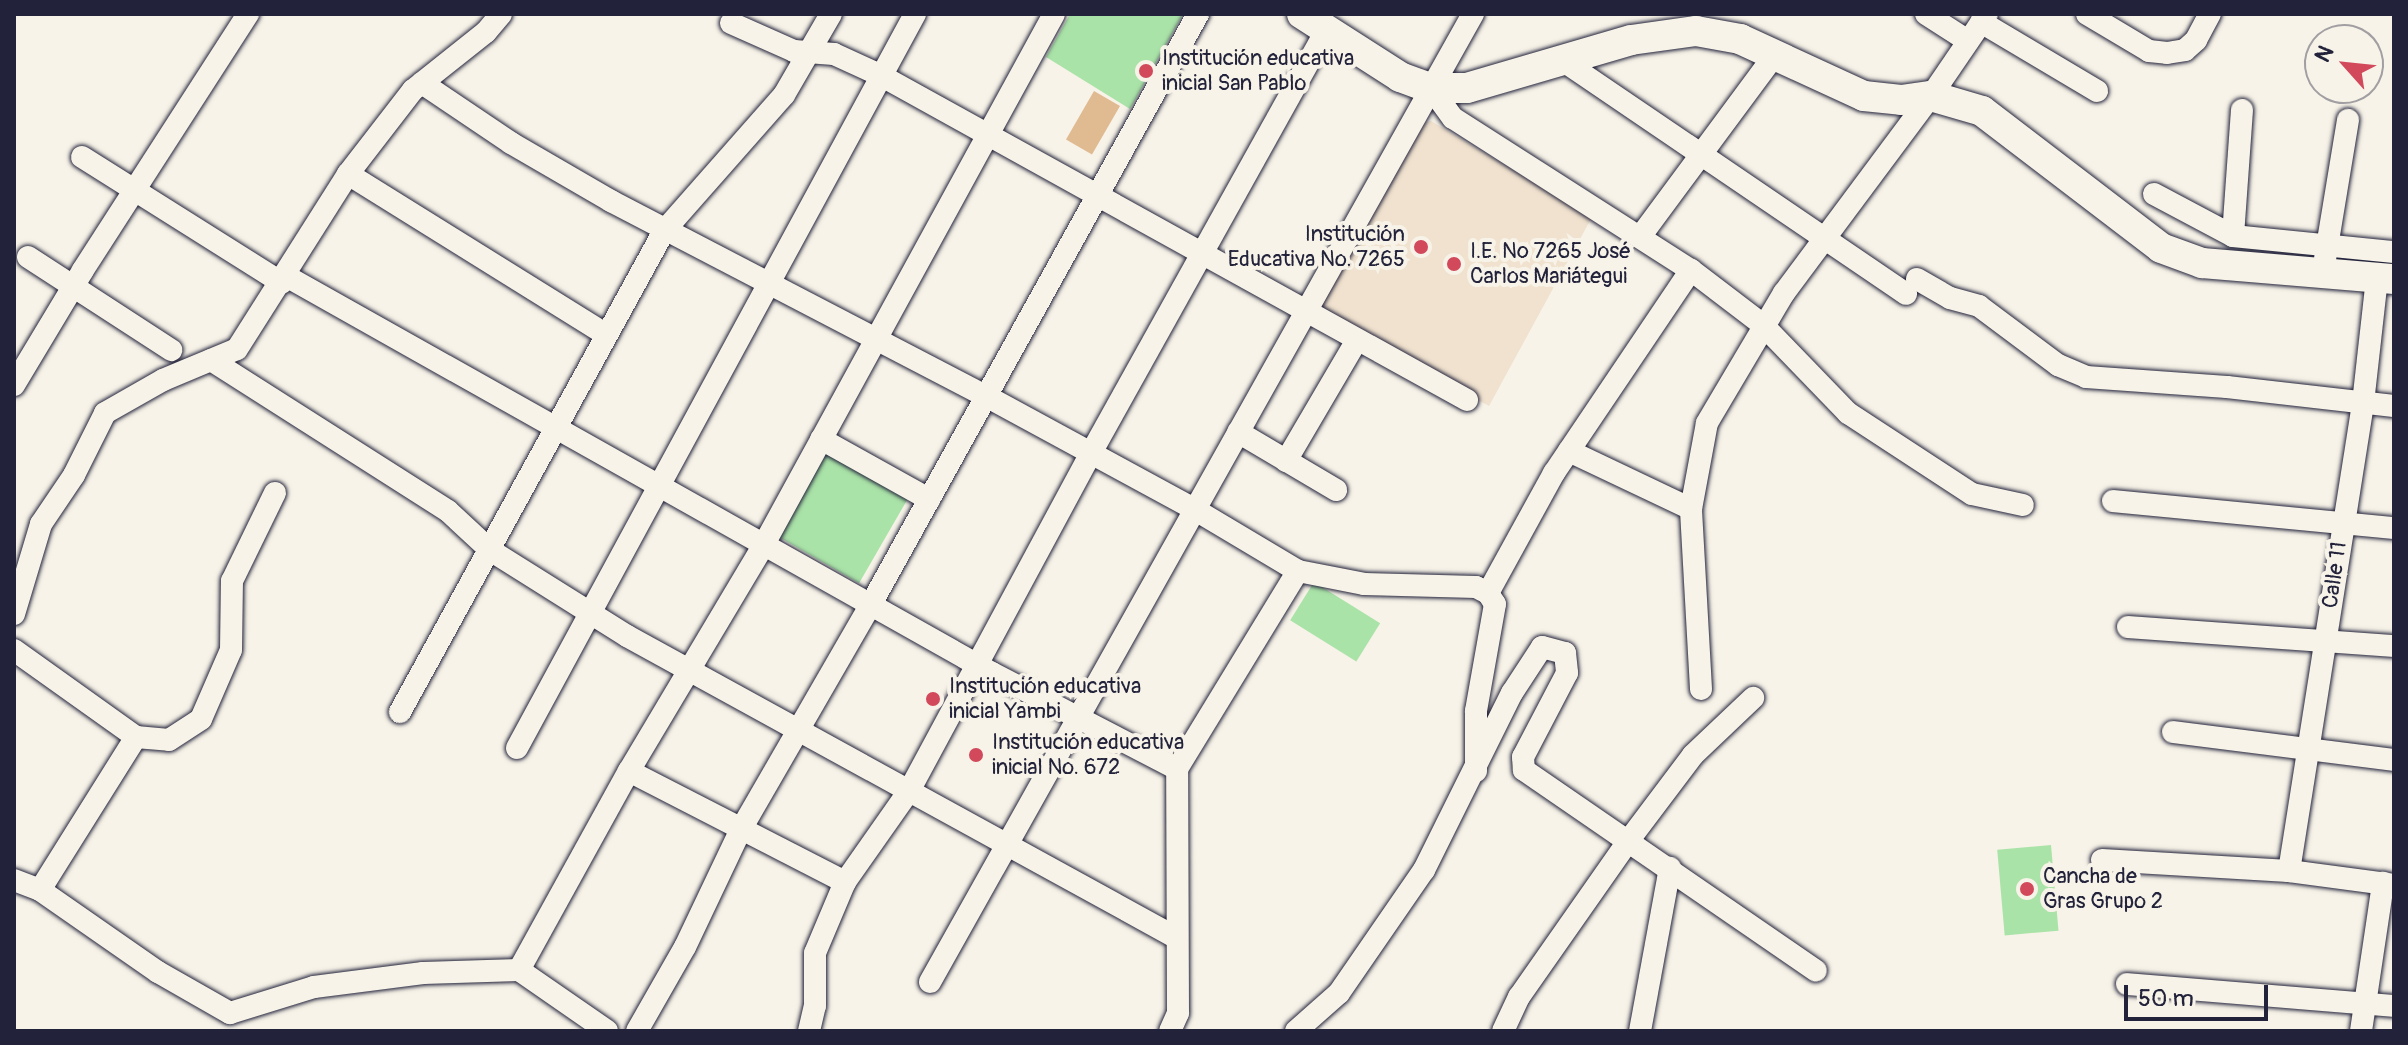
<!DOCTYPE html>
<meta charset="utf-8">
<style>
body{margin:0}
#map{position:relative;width:2408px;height:1045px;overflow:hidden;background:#f7f3e8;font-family:Pangolin,sans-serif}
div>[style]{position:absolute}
.built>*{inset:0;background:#f0e2ce}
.green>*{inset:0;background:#aae3a8;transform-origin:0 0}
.building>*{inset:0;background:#e0ba91;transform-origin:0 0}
.roads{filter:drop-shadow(0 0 2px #22223b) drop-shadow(0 0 2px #22223b)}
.street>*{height:22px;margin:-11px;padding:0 11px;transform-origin:11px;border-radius:11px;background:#f7f3e8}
.secondary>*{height:30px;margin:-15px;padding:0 15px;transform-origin:15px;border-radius:15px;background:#f7f3e8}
.dots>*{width:22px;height:22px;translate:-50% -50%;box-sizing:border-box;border:4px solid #f7f3e8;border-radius:50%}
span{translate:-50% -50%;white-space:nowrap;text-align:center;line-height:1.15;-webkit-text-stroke:8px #f7f3e8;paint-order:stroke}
.poi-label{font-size:22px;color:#22223b}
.left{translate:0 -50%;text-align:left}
.right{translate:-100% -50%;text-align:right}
.street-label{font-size:22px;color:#22223b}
.frame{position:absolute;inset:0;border:16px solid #22223b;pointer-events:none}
.north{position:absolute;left:2304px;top:24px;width:80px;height:80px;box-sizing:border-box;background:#f7f3e8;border:2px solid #a29fa3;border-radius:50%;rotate:297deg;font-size:22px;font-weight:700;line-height:32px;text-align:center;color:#22223b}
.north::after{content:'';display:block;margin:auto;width:28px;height:36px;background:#d1495b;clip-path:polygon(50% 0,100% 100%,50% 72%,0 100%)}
.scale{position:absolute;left:2124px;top:985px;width:144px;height:36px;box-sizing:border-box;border:4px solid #22223b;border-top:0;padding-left:10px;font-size:24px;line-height:28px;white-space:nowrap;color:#22223b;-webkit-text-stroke:6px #f7f3e8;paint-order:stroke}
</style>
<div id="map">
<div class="built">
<i style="clip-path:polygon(1431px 121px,1592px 217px,1489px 406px,1314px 311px,1419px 124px)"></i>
</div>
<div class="green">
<i style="clip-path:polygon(1070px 14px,1183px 14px,1130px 109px,1046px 57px)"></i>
<i style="left:828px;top:451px;width:93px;height:99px;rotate:30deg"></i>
<i style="left:1314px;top:582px;width:78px;height:45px;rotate:32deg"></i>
<i style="left:2051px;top:845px;width:86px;height:54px;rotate:85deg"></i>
</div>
<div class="building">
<i style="left:1094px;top:91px;width:30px;height:56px;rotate:30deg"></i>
</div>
<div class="roads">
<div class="street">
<i style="left:1926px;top:14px;width:50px;rotate:32.7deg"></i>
<i style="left:2087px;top:14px;width:72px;rotate:30.8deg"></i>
<i style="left:2149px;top:51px;width:18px;rotate:6deg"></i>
<i style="left:2167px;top:53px;width:18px;rotate:-9deg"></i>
<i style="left:2185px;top:50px;width:15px;rotate:-42deg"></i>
<i style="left:2196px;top:40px;width:30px;rotate:-62deg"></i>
<i style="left:1981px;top:22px;width:135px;rotate:30.7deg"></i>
<i style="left:731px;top:23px;width:69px;rotate:24deg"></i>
<i style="left:794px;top:51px;width:40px;rotate:4.3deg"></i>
<i style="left:834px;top:54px;width:51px;rotate:24.5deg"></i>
<i style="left:880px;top:75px;width:671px;rotate:28.97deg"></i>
<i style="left:1562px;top:60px;width:416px;rotate:34.2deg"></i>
<i style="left:422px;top:83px;width:107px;rotate:34deg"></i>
<i style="left:511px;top:143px;width:116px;rotate:30.1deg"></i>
<i style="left:611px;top:201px;width:423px;rotate:27.5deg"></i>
<i style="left:986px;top:396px;width:237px;rotate:28.5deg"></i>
<i style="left:1194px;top:509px;width:121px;rotate:30.8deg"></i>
<i style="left:1298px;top:571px;width:67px;rotate:11.1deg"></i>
<i style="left:1364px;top:584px;width:112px;rotate:1.5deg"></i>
<i style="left:1476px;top:587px;width:13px;rotate:27deg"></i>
<i style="left:1488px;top:593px;width:13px;rotate:58deg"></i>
<i style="left:1495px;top:604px;width:109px;rotate:100.1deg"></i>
<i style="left:1476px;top:711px;width:60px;rotate:90deg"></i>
<i style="left:1431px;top:88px;width:37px;rotate:54deg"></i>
<i style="left:1453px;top:118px;width:282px;rotate:32.6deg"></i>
<i style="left:1691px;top:270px;width:89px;rotate:37.3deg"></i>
<i style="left:1762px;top:324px;width:124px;rotate:46deg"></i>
<i style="left:1848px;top:413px;width:148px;rotate:33.2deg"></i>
<i style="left:1972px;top:494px;width:52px;rotate:12.2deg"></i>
<i style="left:2242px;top:110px;width:126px;rotate:94.1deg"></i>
<i style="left:2233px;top:236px;width:162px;rotate:5.7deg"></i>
<i style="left:82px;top:157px;width:236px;rotate:32.2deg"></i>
<i style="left:348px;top:174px;width:303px;rotate:31.9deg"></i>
<i style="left:2154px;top:194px;width:89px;rotate:28deg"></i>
<i style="left:1640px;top:237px;width:225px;rotate:-53.5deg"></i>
<i style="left:28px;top:257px;width:171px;rotate:33deg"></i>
<i style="left:2325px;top:259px;width:141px;rotate:-80.6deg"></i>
<i style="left:286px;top:276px;width:810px;rotate:29.35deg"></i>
<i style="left:992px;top:673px;width:208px;rotate:27.4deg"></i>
<i style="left:1917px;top:279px;width:38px;rotate:30deg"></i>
<i style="left:1950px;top:298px;width:30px;rotate:15deg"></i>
<i style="left:1979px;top:306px;width:99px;rotate:36.8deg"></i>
<i style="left:2058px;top:365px;width:30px;rotate:23deg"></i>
<i style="left:2086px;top:377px;width:141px;rotate:4.1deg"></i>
<i style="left:2227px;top:387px;width:168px;rotate:6.5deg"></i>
<i style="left:211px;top:360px;width:281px;rotate:32.5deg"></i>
<i style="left:448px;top:511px;width:57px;rotate:42.9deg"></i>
<i style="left:490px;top:550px;width:162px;rotate:32.1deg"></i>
<i style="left:627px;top:636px;width:627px;rotate:28.77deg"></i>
<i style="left:14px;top:385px;width:134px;rotate:-59deg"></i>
<i style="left:83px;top:270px;width:305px;rotate:-57.2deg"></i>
<i style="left:1238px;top:432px;width:114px;rotate:30.6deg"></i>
<i style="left:821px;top:439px;width:124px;rotate:29.1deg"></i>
<i style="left:1569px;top:451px;width:135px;rotate:25.4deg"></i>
<i style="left:1286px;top:461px;width:140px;rotate:-59.6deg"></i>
<i style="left:2113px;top:501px;width:282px;rotate:5.5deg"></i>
<i style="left:1488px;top:593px;width:137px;rotate:-61.2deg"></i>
<i style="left:1554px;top:473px;width:245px;rotate:-56deg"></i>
<i style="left:14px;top:614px;width:94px;rotate:-73.3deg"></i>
<i style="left:41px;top:524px;width:59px;rotate:-56deg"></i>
<i style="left:74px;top:475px;width:69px;rotate:-63.4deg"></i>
<i style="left:105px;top:413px;width:67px;rotate:-29.6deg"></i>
<i style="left:163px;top:380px;width:80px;rotate:-22.7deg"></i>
<i style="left:237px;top:349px;width:207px;rotate:-57.6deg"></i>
<i style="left:348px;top:174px;width:106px;rotate:-52.3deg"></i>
<i style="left:413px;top:90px;width:93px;rotate:-38.5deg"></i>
<i style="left:486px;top:32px;width:23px;rotate:-50deg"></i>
<i style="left:2128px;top:627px;width:267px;rotate:4.1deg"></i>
<i style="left:14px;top:650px;width:150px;rotate:35.5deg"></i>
<i style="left:1701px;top:689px;width:180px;rotate:-93.2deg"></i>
<i style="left:1691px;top:509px;width:87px;rotate:-79.5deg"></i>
<i style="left:1707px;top:423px;width:151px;rotate:-59.4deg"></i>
<i style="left:1784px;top:293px;width:246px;rotate:-53.3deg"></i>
<i style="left:1931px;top:96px;width:99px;rotate:-55.7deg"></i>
<i style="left:400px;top:712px;width:549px;rotate:-61.24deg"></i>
<i style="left:664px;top:231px;width:181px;rotate:-48.6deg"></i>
<i style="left:784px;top:95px;width:94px;rotate:-59.9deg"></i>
<i style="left:2173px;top:732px;width:223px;rotate:7.2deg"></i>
<i style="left:517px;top:748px;width:835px;rotate:-61.53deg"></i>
<i style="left:629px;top:771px;width:243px;rotate:27.2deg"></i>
<i style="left:2102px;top:860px;width:187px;rotate:3.4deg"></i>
<i style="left:2289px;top:871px;width:106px;rotate:7.6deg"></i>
<i style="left:2289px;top:871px;width:474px;rotate:-81deg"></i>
<i style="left:2363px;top:403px;width:126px;rotate:-83.6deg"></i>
<i style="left:14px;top:880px;width:28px;rotate:21deg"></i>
<i style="left:40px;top:890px;width:144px;rotate:34.8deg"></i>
<i style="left:158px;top:972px;width:83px;rotate:29.7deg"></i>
<i style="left:230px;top:1013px;width:88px;rotate:-17.2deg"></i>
<i style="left:314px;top:987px;width:110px;rotate:-7.3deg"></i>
<i style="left:423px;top:973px;width:96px;rotate:-1.8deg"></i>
<i style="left:519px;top:970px;width:107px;rotate:34.7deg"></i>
<i style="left:40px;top:890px;width:181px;rotate:-57.9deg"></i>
<i style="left:136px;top:737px;width:33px;rotate:5deg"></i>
<i style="left:169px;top:740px;width:38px;rotate:-33deg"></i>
<i style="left:201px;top:719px;width:75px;rotate:-66.5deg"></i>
<i style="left:231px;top:650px;width:69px;rotate:-89.2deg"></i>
<i style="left:232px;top:581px;width:98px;rotate:-64deg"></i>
<i style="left:519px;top:970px;width:227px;rotate:-61.1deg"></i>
<i style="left:629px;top:771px;width:262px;rotate:-59.2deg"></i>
<i style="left:763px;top:546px;width:606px;rotate:-61.32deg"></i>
<i style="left:930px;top:982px;width:1110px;rotate:-60.71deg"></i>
<i style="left:2127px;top:984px;width:268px;rotate:4.7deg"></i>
<i style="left:637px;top:1031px;width:97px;rotate:-60.3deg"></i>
<i style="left:685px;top:947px;width:128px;rotate:-64.6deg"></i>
<i style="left:740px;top:831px;width:260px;rotate:-60deg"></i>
<i style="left:870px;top:606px;width:677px;rotate:-61.01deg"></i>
<i style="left:809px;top:1031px;width:26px;rotate:-77deg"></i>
<i style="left:815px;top:1006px;width:53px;rotate:-90deg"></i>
<i style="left:815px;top:953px;width:77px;rotate:-67.1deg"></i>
<i style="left:845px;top:882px;width:111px;rotate:-54.9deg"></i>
<i style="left:909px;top:791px;width:384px;rotate:-61.7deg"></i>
<i style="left:1091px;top:453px;width:483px;rotate:-60.9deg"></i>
<i style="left:1170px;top:1031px;width:20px;rotate:-66deg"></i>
<i style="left:1178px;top:1013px;width:244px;rotate:-90.2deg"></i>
<i style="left:1177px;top:769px;width:232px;rotate:-58.6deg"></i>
<i style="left:1296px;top:1031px;width:57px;rotate:-41.5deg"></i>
<i style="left:1339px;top:993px;width:150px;rotate:-55.4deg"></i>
<i style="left:1424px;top:870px;width:198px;rotate:-63.6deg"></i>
<i style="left:1512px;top:693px;width:55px;rotate:-56.9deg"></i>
<i style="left:1542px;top:647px;width:24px;rotate:15deg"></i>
<i style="left:1565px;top:653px;width:20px;rotate:84deg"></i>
<i style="left:1567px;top:673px;width:95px;rotate:117.6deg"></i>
<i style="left:1523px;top:757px;width:13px;rotate:86deg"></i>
<i style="left:1524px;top:770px;width:354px;rotate:34.5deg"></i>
<i style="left:1503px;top:1031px;width:38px;rotate:-65deg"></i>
<i style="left:1519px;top:997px;width:192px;rotate:-55deg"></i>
<i style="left:1629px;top:840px;width:106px;rotate:-53deg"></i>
<i style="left:1693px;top:755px;width:83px;rotate:-43.5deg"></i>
<i style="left:1640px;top:1031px;width:166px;rotate:-79.6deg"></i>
<i style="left:2361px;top:1031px;width:150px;rotate:-81.5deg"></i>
</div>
<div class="secondary">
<i style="left:1302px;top:14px;width:117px;rotate:32.7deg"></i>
<i style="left:1400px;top:77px;width:33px;rotate:20deg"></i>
<i style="left:1431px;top:88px;width:36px"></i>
<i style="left:1467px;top:88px;width:171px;rotate:-16.3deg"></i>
<i style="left:1631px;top:40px;width:66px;rotate:-7.9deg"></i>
<i style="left:1696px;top:31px;width:45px;rotate:10.3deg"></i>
<i style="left:1740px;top:39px;width:136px;rotate:24.7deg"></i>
<i style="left:1864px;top:96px;width:37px;rotate:6deg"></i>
<i style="left:1901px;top:100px;width:30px;rotate:-8deg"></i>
<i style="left:1931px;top:96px;width:53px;rotate:16.4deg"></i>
<i style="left:1982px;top:111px;width:225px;rotate:37.4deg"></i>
<i style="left:2161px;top:248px;width:44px;rotate:20.1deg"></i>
<i style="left:2202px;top:263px;width:193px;rotate:4.8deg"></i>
</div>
</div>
<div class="dots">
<i style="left:1146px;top:71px;background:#d1495b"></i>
<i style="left:1421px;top:247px;background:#d1495b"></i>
<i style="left:1454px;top:264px;background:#d1495b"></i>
<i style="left:933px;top:699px;background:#d1495b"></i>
<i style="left:976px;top:755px;background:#d1495b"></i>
<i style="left:2027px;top:889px;background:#d1495b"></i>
</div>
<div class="poi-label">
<span class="left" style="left:1162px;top:71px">Institución educativa<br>inicial San Pablo</span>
<span class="right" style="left:1405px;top:247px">Institución<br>Educativa No. 7265</span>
<span class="left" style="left:1470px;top:264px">I.E. Nº 7265 José<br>Carlos Mariátegui</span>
<span class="left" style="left:949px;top:699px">Institución educativa<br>inicial Yambi</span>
<span class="left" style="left:992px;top:755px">Institución educativa<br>inicial No. 672</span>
<span class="left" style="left:2043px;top:889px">Cancha de<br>Gras Grupo 2</span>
</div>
<div class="street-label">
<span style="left:2335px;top:575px;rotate:-82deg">Calle 11</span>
</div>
<div class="frame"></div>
<div class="north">N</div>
<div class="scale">50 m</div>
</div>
